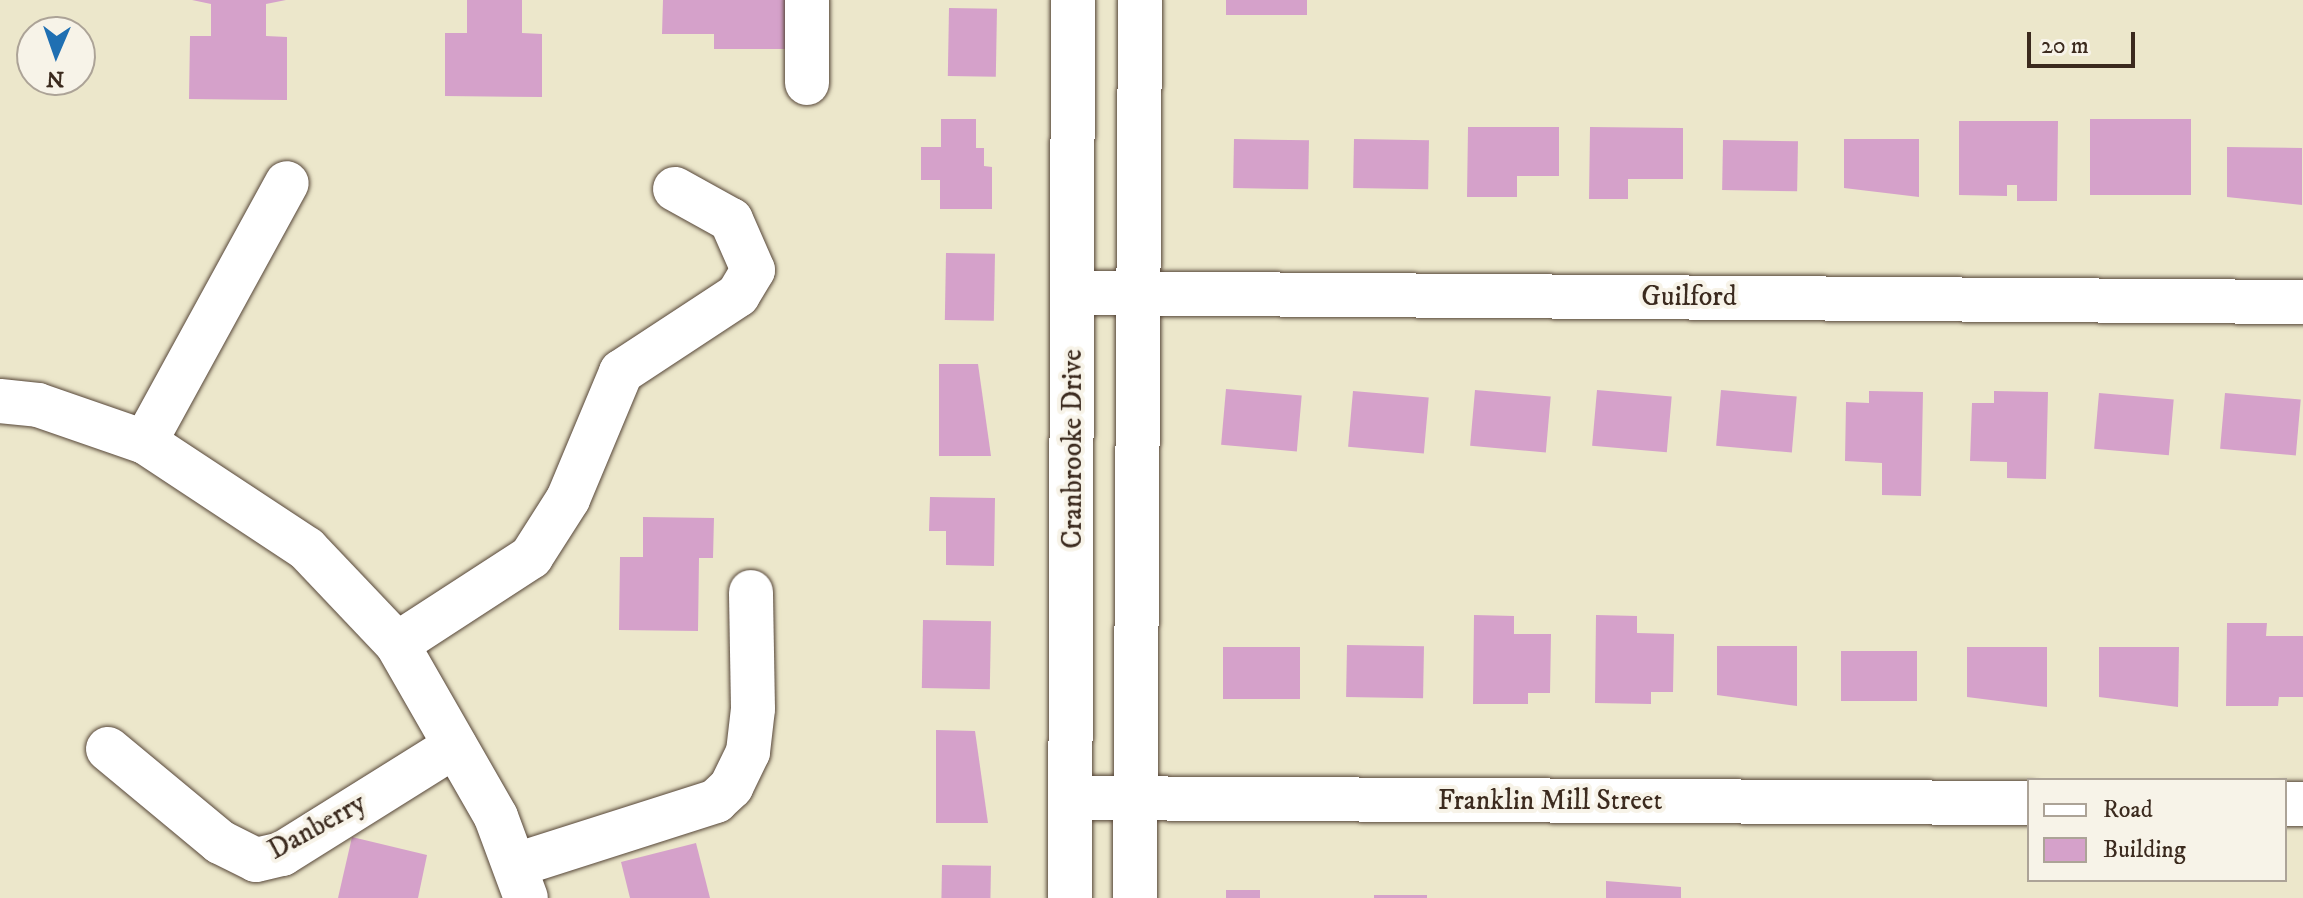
<!DOCTYPE html>
<style>
body{margin:0}
#map{position:relative;width:2303px;height:898px;overflow:hidden;background:#ece7cb;font-family:"IM FELL DW Pica",serif}
div>[style]{position:absolute}
.building>*{inset:0;background:#d5a1ca;transform-origin:0 0}
.roads{filter:drop-shadow(0 0 2px #564638) drop-shadow(0 0 2px #564638)}
.minor>*{height:44px;margin:-22px;padding:0 22px;transform-origin:22px;border-radius:22px;background:#fff}
span{translate:-50% -50%;white-space:nowrap;text-align:center;line-height:1.15;-webkit-text-stroke:8px #f7f3e8;paint-order:stroke}
.street-label{font-size:28px;color:#3b2a1e}
.legend{position:absolute;left:2027px;top:778px;width:260px;height:104px;box-sizing:border-box;background:#f7f3e8;border:2px solid #aca397;margin:0;padding:10px 14px;list-style:none;font-size:24px;color:#3b2a1e}
.legend li{display:flex;align-items:center;gap:16px;height:40px}
.legend b{width:40px;border:2px solid #aca397}
.north{position:absolute;left:16px;top:16px;width:80px;height:80px;box-sizing:border-box;background:#f7f3e8;border:2px solid #aca397;border-radius:50%;rotate:182deg;font-size:22px;font-weight:700;line-height:32px;text-align:center;color:#3b2a1e}
.north::after{content:'';display:block;margin:auto;width:28px;height:36px;background:#1f6fb2;clip-path:polygon(50% 0,100% 100%,50% 72%,0 100%)}
.scale{position:absolute;left:2027px;top:32px;width:108px;height:36px;box-sizing:border-box;border:4px solid #3b2a1e;border-top:0;padding-left:10px;font-size:24px;line-height:28px;white-space:nowrap;color:#3b2a1e;-webkit-text-stroke:6px #f7f3e8;paint-order:stroke}
</style>
<div id="map">
<div class="building">
<i style="clip-path:polygon(192px 0,286px 0,266px 4px,266px 36px,287px 37px,287px 100px,189px 99px,190px 36px,211px 36px,211px 4px)"></i>
<i style="clip-path:polygon(467px 0,522px 0,522px 33px,542px 34px,542px 97px,445px 96px,445px 33px,467px 33px)"></i>
<i style="clip-path:polygon(663px 0,791px 0,791px 49px,714px 49px,714px 34px,662px 34px)"></i>
<i style="left:1226px;top:0;width:81px;height:15px"></i>
<i style="left:949px;top:8px;width:48px;height:68px;rotate:1deg"></i>
<i style="clip-path:polygon(941px 119px,976px 119px,976px 148px,984px 148px,984px 166px,992px 167px,992px 209px,940px 209px,940px 180px,921px 180px,921px 147px,941px 147px)"></i>
<i style="left:2090px;top:119px;width:101px;height:76px"></i>
<i style="clip-path:polygon(1959px 121px,2058px 121px,2057px 201px,2017px 201px,2017px 185px,2007px 185px,2007px 196px,1959px 195px)"></i>
<i style="clip-path:polygon(1468px 127px,1559px 127px,1559px 176px,1517px 176px,1517px 197px,1467px 197px)"></i>
<i style="clip-path:polygon(1590px 127px,1683px 128px,1683px 179px,1628px 179px,1628px 199px,1589px 199px)"></i>
<i style="left:1234px;top:139px;width:75px;height:49px;rotate:1deg"></i>
<i style="left:1354px;top:139px;width:75px;height:49px;rotate:1deg"></i>
<i style="clip-path:polygon(1844px 139px,1919px 139px,1919px 197px,1844px 188px)"></i>
<i style="left:1723px;top:140px;width:75px;height:50px;rotate:1deg"></i>
<i style="clip-path:polygon(2227px 147px,2302px 148px,2302px 205px,2227px 197px)"></i>
<i style="left:946px;top:253px;width:49px;height:67px;rotate:1deg"></i>
<i style="clip-path:polygon(939px 364px,978px 364px,991px 456px,939px 456px)"></i>
<i style="left:1226px;top:389px;width:76px;height:56px;rotate:5deg"></i>
<i style="left:1475px;top:390px;width:76px;height:56px;rotate:5deg"></i>
<i style="left:1597px;top:390px;width:75px;height:56px;rotate:5deg"></i>
<i style="left:1721px;top:390px;width:76px;height:56px;rotate:5deg"></i>
<i style="left:1353px;top:391px;width:76px;height:56px;rotate:5deg"></i>
<i style="clip-path:polygon(1869px 391px,1923px 392px,1921px 496px,1882px 495px,1882px 463px,1845px 461px,1846px 402px,1869px 403px)"></i>
<i style="clip-path:polygon(1994px 391px,2048px 392px,2046px 479px,2007px 478px,2007px 462px,1970px 461px,1972px 403px,1994px 403px)"></i>
<i style="left:2099px;top:393px;width:75px;height:56px;rotate:5deg"></i>
<i style="left:2225px;top:393px;width:76px;height:56px;rotate:5deg"></i>
<i style="clip-path:polygon(930px 497px,995px 498px,994px 566px,946px 565px,946px 531px,929px 531px)"></i>
<i style="clip-path:polygon(643px 517px,714px 518px,713px 558px,699px 558px,698px 631px,619px 630px,620px 557px,643px 557px)"></i>
<i style="clip-path:polygon(1474px 615px,1514px 616px,1514px 634px,1551px 634px,1550px 693px,1528px 693px,1528px 704px,1473px 704px)"></i>
<i style="clip-path:polygon(1596px 615px,1637px 616px,1637px 633px,1674px 634px,1673px 692px,1651px 692px,1651px 704px,1595px 703px)"></i>
<i style="left:923px;top:620px;width:68px;height:68px;rotate:1deg"></i>
<i style="clip-path:polygon(2227px 623px,2267px 623px,2266px 636px,2303px 636px,2303px 697px,2279px 697px,2278px 706px,2226px 706px)"></i>
<i style="left:1347px;top:645px;width:77px;height:52px;rotate:1deg"></i>
<i style="clip-path:polygon(1717px 646px,1797px 646px,1797px 706px,1717px 695px)"></i>
<i style="left:1223px;top:647px;width:77px;height:52px"></i>
<i style="clip-path:polygon(1967px 647px,2047px 647px,2047px 707px,1967px 697px)"></i>
<i style="clip-path:polygon(2099px 647px,2179px 647px,2178px 707px,2099px 697px)"></i>
<i style="left:1841px;top:651px;width:76px;height:50px"></i>
<i style="clip-path:polygon(936px 730px,975px 731px,988px 823px,936px 823px)"></i>
<i style="clip-path:polygon(352px 837px,427px 855px,418px 898px,338px 898px)"></i>
<i style="clip-path:polygon(696px 843px,710px 898px,630px 898px,621px 862px)"></i>
<i style="left:942px;top:865px;width:49px;height:33px;rotate:1deg"></i>
<i style="clip-path:polygon(1606px 881px,1681px 887px,1681px 898px,1606px 898px)"></i>
<i style="left:1226px;top:890px;width:34px;height:8px"></i>
<i style="left:1374px;top:895px;width:53px;height:3px"></i>
</div>
<div class="roads">
<div class="minor">
<i style="left:807px;top:83px;width:83px;rotate:-90deg"></i>
<i style="left:1074px;top:293px;width:1229px;rotate:0.42deg"></i>
<i style="left:0;top:401px;width:38px;rotate:6deg"></i>
<i style="left:38px;top:405px;width:113px;rotate:19.1deg"></i>
<i style="left:145px;top:442px;width:194px;rotate:33.4deg"></i>
<i style="left:307px;top:549px;width:131px;rotate:46.5deg"></i>
<i style="left:397px;top:644px;width:199px;rotate:60.2deg"></i>
<i style="left:496px;top:817px;width:86px;rotate:69.7deg"></i>
<i style="left:145px;top:442px;width:295px;rotate:-61.3deg"></i>
<i style="left:397px;top:644px;width:160px;rotate:-33deg"></i>
<i style="left:531px;top:557px;width:69px;rotate:-57.5deg"></i>
<i style="left:568px;top:499px;width:138px;rotate:-67.3deg"></i>
<i style="left:621px;top:372px;width:140px;rotate:-33.3deg"></i>
<i style="left:738px;top:295px;width:29px;rotate:-59deg"></i>
<i style="left:753px;top:270px;width:55px;rotate:-113.7deg"></i>
<i style="left:731px;top:220px;width:64px;rotate:-151deg"></i>
<i style="left:108px;top:749px;width:146px;rotate:39.7deg"></i>
<i style="left:220px;top:842px;width:40px;rotate:26.6deg"></i>
<i style="left:256px;top:860px;width:27px;rotate:-13deg"></i>
<i style="left:282px;top:854px;width:204px;rotate:-32deg"></i>
<i style="left:1070px;top:798px;width:959px;rotate:0.3deg"></i>
<i style="left:2285px;top:804px;width:18px"></i>
<i style="left:516px;top:865px;width:210px;rotate:-17.7deg"></i>
<i style="left:716px;top:801px;width:21px;rotate:-43deg"></i>
<i style="left:731px;top:787px;width:39px;rotate:-64deg"></i>
<i style="left:748px;top:752px;width:43px;rotate:-83.4deg"></i>
<i style="left:753px;top:709px;width:117px;rotate:-91deg"></i>
<i style="left:1070px;top:898px;width:898px;rotate:-89.81deg"></i>
<i style="left:1135px;top:898px;width:898px;rotate:-89.68deg"></i>
</div>
</div>
<div class="street-label">
<span style="left:1689px;top:297px">Guilford</span>
<span style="left:1073px;top:449px;rotate:-90deg">Cranbrooke Drive</span>
<span style="left:1550px;top:801px">Franklin Mill Street</span>
<span style="left:317px;top:827px;rotate:-29deg">Danberry</span>
</div>
<ul class="legend">
<li><b style="height:10px;background:#fff"></b>Road</li>
<li><b style="height:22px;background:#d5a1ca"></b>Building</li>
</ul>
<div class="north">N</div>
<div class="scale">20 m</div>
</div>
